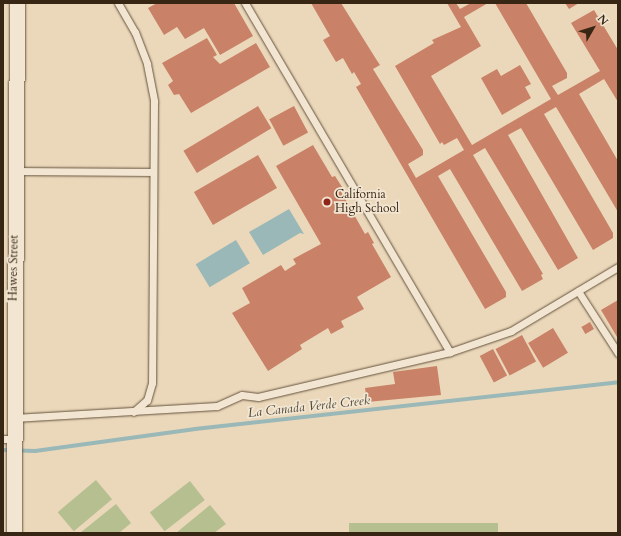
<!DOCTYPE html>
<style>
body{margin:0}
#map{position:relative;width:621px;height:536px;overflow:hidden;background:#ebd8ba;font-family:Cardo,serif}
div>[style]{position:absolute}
.green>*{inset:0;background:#b6bf90;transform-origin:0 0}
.water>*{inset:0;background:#9ab8b7;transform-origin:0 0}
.stream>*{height:4px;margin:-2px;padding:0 2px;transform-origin:2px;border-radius:2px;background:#9ab8b7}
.building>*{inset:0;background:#c98267;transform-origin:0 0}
.roads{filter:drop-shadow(0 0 1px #64523d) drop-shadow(0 0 1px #64523d)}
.lane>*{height:7px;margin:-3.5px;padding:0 3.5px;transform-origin:3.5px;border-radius:3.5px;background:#f2e6d2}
.street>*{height:15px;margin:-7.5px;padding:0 7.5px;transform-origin:7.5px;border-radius:7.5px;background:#f2e6d2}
.dots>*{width:11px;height:11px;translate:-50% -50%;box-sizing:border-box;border:2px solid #f2e6d2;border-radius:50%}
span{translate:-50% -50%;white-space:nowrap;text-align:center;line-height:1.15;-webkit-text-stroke:3.5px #f2e6d2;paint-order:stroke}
.poi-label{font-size:12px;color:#372613}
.left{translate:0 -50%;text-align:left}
.street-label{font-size:12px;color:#372613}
.water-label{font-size:13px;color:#504a3c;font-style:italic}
.frame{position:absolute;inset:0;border:4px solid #372613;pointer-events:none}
.north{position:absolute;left:573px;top:8px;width:40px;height:40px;-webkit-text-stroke:3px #f2e6d2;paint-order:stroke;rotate:51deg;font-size:11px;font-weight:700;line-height:16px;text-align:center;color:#372613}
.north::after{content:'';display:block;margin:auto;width:14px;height:18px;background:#372613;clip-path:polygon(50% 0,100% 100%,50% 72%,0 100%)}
</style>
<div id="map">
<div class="green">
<i style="left:96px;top:480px;width:25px;height:50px;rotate:50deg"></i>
<i style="left:190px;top:481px;width:24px;height:51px;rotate:52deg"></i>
<i style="clip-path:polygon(116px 504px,131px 523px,119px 533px,80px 533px)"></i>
<i style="clip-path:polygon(210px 505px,226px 524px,214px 533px,176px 533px)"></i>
<i style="left:349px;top:523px;width:149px;height:10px"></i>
</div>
<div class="water">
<i style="clip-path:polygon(289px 209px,304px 234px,300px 233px,263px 255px,249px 232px)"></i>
<i style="left:236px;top:240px;width:27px;height:47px;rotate:59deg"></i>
</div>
<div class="stream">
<i style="left:3px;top:450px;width:32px;rotate:2deg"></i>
<i style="left:35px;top:451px;width:162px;rotate:-7.8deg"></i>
<i style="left:195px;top:429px;width:426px;rotate:-6.3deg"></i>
</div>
<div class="building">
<i style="clip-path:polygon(157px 3px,234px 3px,253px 36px,220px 55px,204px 28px,185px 39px,177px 27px,164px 35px,148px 8px)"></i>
<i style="clip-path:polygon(311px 3px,341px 3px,376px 59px,380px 65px,373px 69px,423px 150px,423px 155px,408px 164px,416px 178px,464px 150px,457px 138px,444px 145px,442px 142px,440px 144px,395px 66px,434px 43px,432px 40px,461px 27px,447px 3px,456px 3px,460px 9px,471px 3px,488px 3px,464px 17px,481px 46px,431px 76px,472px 145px,551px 99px,495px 3px,526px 3px,567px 73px,567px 78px,552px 86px,558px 95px,600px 71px,571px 23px,594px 10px,618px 50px,618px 102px,604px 79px,579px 94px,618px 161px,618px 212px,556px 107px,544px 114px,613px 233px,613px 238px,593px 250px,521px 128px,508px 135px,578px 258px,558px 270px,485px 148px,473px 155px,543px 274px,541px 275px,543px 279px,522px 291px,450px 169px,438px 176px,506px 292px,506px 297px,485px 309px,356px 87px,361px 84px,354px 72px,352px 74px,343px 58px,336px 62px,323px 40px,330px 36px)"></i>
<i style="clip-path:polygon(565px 3px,579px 3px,569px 9px)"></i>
<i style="clip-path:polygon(207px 38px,217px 55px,213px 57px,220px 64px,256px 43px,270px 67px,191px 113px,179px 94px,174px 95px,168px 85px,173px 81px,162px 63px)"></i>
<i style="clip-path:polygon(520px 65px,531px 84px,525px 87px,531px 98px,502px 115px,481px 78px,497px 69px,501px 76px)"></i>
<i style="left:258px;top:106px;width:26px;height:87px;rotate:59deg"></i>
<i style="left:294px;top:106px;width:30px;height:28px;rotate:62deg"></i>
<i style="clip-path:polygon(313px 145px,332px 177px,335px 176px,342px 187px,339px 188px,365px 234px,368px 232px,374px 243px,372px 244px,391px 277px,357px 297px,364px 309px,341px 321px,344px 327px,331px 334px,328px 328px,300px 345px,302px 349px,268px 371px,232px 313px,250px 303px,242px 288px,281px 265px,285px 271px,296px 264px,293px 259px,321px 244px,276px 166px)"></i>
<i style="left:258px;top:155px;width:38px;height:74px;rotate:60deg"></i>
<i style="clip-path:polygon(618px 300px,618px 336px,617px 337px,601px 310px)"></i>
<i style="left:590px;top:322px;width:8px;height:10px;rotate:60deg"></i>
<i style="left:553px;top:328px;width:29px;height:29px;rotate:59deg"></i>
<i style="left:522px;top:335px;width:30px;height:30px;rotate:62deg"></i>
<i style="left:493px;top:349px;width:30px;height:15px;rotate:62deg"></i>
<i style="clip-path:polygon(437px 366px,441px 395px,367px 402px,365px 388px,395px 384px,393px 372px)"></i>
</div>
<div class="roads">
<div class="lane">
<i style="left:118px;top:3px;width:34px;rotate:60deg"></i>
<i style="left:135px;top:32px;width:34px;rotate:69deg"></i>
<i style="left:147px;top:64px;width:38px;rotate:79deg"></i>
<i style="left:154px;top:101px;width:282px;rotate:90.4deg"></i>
<i style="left:152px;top:383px;width:18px;rotate:106deg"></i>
<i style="left:147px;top:400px;width:18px;rotate:139deg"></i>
<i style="left:245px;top:3px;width:405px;rotate:59.6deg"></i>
<i style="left:16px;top:171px;width:137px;rotate:0.4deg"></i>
<i style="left:578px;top:291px;width:74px;rotate:57.2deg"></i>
<i style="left:14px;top:418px;width:203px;rotate:-3.4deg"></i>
<i style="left:217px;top:406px;width:27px;rotate:-24deg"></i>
<i style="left:242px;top:395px;width:16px;rotate:7deg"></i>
<i style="left:258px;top:397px;width:197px;rotate:-13.2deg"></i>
<i style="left:450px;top:352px;width:65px;rotate:-19deg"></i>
<i style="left:511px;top:331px;width:125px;rotate:-30.9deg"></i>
<i style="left:3px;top:439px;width:10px"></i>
</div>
<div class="street">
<i style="left:14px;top:533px;width:530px;rotate:-89.68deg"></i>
</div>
</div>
<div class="dots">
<i style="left:327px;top:202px;background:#8f2418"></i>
</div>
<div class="poi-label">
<span class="left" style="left:335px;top:202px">California<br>High School</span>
</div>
<div class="street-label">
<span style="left:14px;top:268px;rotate:-89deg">Hawes Street</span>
</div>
<div class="water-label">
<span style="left:309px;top:407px;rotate:-6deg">La Canada Verde Creek</span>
</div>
<div class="frame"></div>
<div class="north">N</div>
</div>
